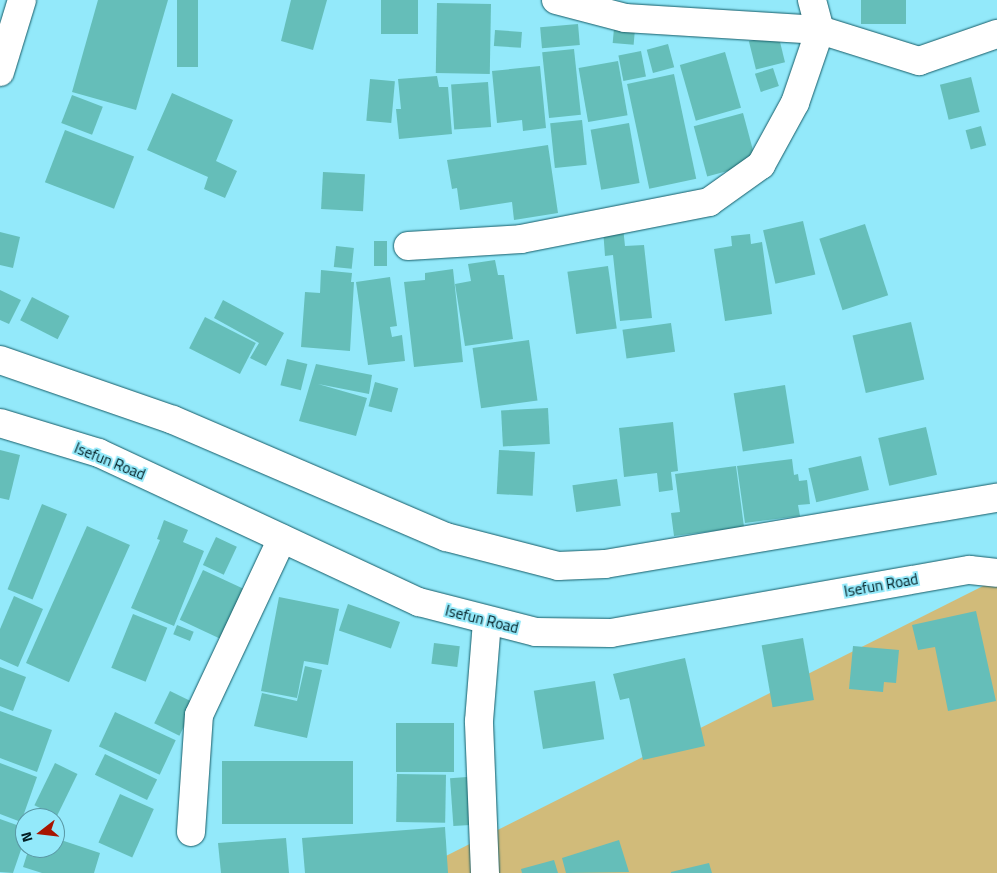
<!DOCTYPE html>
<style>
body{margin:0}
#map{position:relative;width:997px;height:873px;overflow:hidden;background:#93e9fa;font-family:"Titillium Web",sans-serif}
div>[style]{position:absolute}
.green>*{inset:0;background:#d1bb7a}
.building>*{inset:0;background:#65beb9;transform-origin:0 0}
.roads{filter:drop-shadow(0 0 1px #165c68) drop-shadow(0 0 1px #165c68)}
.minor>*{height:28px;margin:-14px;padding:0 14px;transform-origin:14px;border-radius:14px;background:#fff}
span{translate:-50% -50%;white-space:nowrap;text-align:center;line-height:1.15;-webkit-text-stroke:4px #93e9fa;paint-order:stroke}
.street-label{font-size:15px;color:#021d22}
.north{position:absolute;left:15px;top:808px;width:50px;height:50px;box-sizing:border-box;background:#93e9fa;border:1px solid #5997a4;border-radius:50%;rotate:254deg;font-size:14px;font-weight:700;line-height:20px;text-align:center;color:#021d22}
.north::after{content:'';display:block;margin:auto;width:18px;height:22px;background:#a71500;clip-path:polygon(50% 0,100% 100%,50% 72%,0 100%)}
</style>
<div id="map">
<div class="green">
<i style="clip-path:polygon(997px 579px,997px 873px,412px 873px)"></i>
</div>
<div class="building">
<i style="clip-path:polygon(98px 0,168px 0,136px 110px,72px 92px)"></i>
<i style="left:177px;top:0;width:21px;height:67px"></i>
<i style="clip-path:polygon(291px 0,327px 0,313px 50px,281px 41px)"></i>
<i style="left:381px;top:0;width:37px;height:34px"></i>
<i style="left:861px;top:0;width:45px;height:24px"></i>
<i style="left:437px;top:3px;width:54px;height:70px;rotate:1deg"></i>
<i style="left:578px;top:24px;width:21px;height:38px;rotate:85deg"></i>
<i style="left:614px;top:28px;width:21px;height:15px;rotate:5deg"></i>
<i style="left:495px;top:30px;width:27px;height:16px;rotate:4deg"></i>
<i style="left:778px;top:34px;width:29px;height:30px;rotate:76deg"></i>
<i style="left:668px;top:44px;width:24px;height:22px;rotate:75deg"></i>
<i style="left:574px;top:49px;width:66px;height:32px;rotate:84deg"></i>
<i style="left:641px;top:51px;width:26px;height:23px;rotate:79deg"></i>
<i style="left:725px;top:52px;width:58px;height:47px;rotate:74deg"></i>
<i style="left:618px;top:61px;width:55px;height:40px;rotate:80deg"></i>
<i style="clip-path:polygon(540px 66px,546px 128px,523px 131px,522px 120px,497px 123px,492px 71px)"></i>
<i style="left:773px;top:68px;width:19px;height:19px;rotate:72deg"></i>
<i style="left:674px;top:74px;width:107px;height:48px;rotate:78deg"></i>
<i style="clip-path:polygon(437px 76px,439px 87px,448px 87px,452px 134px,399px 139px,396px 109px,401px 109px,398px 79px)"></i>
<i style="left:971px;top:77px;width:36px;height:32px;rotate:76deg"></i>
<i style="left:370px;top:79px;width:25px;height:42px;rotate:5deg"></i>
<i style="left:488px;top:82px;width:45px;height:37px;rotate:86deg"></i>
<i style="clip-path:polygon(172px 93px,233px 120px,216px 161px,237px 171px,225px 198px,204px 189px,208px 177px,147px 150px)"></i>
<i style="left:72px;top:95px;width:33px;height:30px;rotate:21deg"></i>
<i style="left:743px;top:113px;width:52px;height:51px;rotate:75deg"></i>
<i style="left:582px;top:120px;width:45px;height:32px;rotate:84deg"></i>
<i style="left:629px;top:123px;width:61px;height:39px;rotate:80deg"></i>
<i style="left:981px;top:126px;width:20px;height:16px;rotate:75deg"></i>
<i style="left:65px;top:130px;width:74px;height:56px;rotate:21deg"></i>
<i style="clip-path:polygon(548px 145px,558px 213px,514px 220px,512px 202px,460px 210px,457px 188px,452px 189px,447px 160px)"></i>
<i style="left:323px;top:172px;width:42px;height:37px;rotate:3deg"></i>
<i style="left:803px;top:221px;width:55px;height:41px;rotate:77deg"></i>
<i style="left:865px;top:224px;width:75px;height:48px;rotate:72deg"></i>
<i style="clip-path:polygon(623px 227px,625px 246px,644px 245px,652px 318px,620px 321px,613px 255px,605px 256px,603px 229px)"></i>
<i style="clip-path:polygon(0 232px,20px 237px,13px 268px,0 265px)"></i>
<i style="clip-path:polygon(750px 234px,751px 244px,762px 242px,772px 314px,725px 321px,714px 249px,732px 246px,731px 236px)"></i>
<i style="left:374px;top:241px;width:13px;height:25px"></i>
<i style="left:336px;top:246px;width:18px;height:21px;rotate:6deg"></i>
<i style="clip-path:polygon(495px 260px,498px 275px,504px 275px,513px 339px,465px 346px,455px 284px,471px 281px,468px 264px)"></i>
<i style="left:608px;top:266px;width:63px;height:41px;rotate:82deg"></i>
<i style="clip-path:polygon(453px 269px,463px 362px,414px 367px,404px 282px,425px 280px,425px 273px)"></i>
<i style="clip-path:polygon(321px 270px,352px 273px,351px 282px,354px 282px,350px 351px,301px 347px,305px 292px,320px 293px)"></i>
<i style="clip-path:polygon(390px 277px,397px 326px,390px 327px,392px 337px,402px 335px,405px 361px,368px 365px,356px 282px)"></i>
<i style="clip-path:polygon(0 290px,21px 300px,9px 324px,0 320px)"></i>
<i style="left:32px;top:297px;width:42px;height:26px;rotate:27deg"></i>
<i style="clip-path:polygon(223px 300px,284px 333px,266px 366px,250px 358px,259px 343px,214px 318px)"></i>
<i style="left:205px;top:317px;width:57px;height:35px;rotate:27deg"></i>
<i style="left:911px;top:322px;width:59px;height:60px;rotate:77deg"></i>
<i style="left:671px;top:323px;width:29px;height:49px;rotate:82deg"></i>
<i style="left:529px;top:340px;width:61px;height:57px;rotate:82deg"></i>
<i style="left:287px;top:359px;width:21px;height:27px;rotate:14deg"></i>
<i style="clip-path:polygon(316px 364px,372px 375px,369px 394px,318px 384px,367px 398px,356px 436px,299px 421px)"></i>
<i style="left:375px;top:382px;width:24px;height:25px;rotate:15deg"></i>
<i style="left:785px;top:385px;width:59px;height:52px;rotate:81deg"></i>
<i style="left:548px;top:408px;width:36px;height:47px;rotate:87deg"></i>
<i style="clip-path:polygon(673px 422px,678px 471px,671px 472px,673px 490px,659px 492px,657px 473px,624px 477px,619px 428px)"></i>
<i style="left:926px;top:427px;width:49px;height:49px;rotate:77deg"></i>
<i style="clip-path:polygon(0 450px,20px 455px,9px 500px,0 498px)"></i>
<i style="left:499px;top:450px;width:36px;height:44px;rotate:3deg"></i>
<i style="left:861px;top:456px;width:35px;height:54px;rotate:77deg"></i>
<i style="clip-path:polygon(792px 459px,794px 475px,798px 474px,799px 481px,807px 480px,810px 504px,798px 505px,800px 516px,745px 523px,737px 466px)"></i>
<i style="clip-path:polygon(736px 466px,744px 527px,674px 536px,671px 513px,680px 512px,675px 474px)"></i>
<i style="left:617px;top:479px;width:27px;height:45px;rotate:82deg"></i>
<i style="left:42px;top:504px;width:27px;height:92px;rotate:22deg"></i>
<i style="clip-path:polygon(164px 520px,188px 530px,183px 542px,204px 551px,174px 626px,131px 608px,160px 540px,157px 539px)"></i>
<i style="left:87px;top:526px;width:47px;height:150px;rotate:24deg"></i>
<i style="left:216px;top:537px;width:23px;height:31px;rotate:25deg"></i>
<i style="left:203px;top:570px;width:47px;height:55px;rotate:25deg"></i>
<i style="clip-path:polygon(14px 596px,43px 609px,18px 667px,0 659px,0 629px)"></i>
<i style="clip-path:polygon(279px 597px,339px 609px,328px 665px,304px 661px,297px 698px,261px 691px)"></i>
<i style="left:348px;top:604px;width:55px;height:28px;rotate:19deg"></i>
<i style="clip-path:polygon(976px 611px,996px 701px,948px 711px,935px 647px,918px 650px,912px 625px)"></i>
<i style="left:133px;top:614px;width:37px;height:58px;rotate:22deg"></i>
<i style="left:177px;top:625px;width:18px;height:10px;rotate:22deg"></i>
<i style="left:803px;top:638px;width:63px;height:42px;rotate:80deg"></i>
<i style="left:434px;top:643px;width:26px;height:21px;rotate:7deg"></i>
<i style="clip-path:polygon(853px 646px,899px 650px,896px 683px,884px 682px,883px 692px,849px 689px)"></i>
<i style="clip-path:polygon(685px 658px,705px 746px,643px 760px,629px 698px,620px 700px,613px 674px)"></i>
<i style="clip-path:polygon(305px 666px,322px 670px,307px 738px,254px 726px,262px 693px,297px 701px)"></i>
<i style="clip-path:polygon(0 667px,26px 677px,13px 711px,0 706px)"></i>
<i style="left:595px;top:681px;width:59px;height:62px;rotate:81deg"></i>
<i style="left:170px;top:691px;width:28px;height:36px;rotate:26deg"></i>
<i style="clip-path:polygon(0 711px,52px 730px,37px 772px,0 758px)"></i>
<i style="left:115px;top:712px;width:67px;height:38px;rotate:25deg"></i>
<i style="left:396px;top:723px;width:58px;height:49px"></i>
<i style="left:105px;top:754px;width:58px;height:23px;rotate:26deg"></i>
<i style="left:222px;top:761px;width:131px;height:63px"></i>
<i style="clip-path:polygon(0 763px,37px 777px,21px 822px,0 814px)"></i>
<i style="left:55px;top:763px;width:25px;height:47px;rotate:26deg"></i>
<i style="left:397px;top:774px;width:49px;height:48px;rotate:1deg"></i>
<i style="left:467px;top:777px;width:48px;height:17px;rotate:86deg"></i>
<i style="left:120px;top:794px;width:37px;height:53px;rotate:24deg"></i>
<i style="clip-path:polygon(0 819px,25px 828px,25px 838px,13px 873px,0 872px)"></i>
<i style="clip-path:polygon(445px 827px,448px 873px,305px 873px,302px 838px)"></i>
<i style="clip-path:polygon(55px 838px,100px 853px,94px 873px,42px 873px,23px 867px,29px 848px,55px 848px)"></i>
<i style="clip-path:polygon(286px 838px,289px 873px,221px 873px,218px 843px)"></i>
<i style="clip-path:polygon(619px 840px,629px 872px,566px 873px,562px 858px)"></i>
<i style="clip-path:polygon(554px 860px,558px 873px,522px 873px,521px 869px)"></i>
<i style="clip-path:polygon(709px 863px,712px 873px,671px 873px,671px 872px)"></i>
</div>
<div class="roads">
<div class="minor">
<i style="left:556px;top:0;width:71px;rotate:14.6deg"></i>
<i style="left:625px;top:18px;width:195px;rotate:3.5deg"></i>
<i style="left:820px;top:30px;width:104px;rotate:17.4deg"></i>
<i style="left:919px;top:61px;width:83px;rotate:-19.1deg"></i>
<i style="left:0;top:72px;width:75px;rotate:-73deg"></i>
<i style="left:408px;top:246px;width:113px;rotate:-3.5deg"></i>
<i style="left:521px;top:239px;width:192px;rotate:-11.1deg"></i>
<i style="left:709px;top:202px;width:64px;rotate:-35.4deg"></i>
<i style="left:761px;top:165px;width:71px;rotate:-61.3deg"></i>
<i style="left:795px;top:103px;width:77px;rotate:-71.1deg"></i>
<i style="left:820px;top:30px;width:31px;rotate:-105deg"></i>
<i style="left:0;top:360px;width:183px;rotate:19.1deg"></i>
<i style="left:173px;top:420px;width:297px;rotate:23.2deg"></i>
<i style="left:446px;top:537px;width:116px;rotate:14.5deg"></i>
<i style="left:558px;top:566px;width:47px;rotate:-2.4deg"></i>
<i style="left:605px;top:564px;width:398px;rotate:-9.6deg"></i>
<i style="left:0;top:423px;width:103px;rotate:16.9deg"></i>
<i style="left:99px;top:453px;width:353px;rotate:25deg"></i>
<i style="left:419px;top:602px;width:121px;rotate:14.4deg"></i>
<i style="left:536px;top:632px;width:75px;rotate:0.8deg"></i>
<i style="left:611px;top:633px;width:364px;rotate:-10deg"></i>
<i style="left:970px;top:570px;width:27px;rotate:6deg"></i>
<i style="left:191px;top:832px;width:117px;rotate:-86.1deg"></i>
<i style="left:199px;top:715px;width:195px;rotate:-64.8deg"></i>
<i style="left:485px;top:873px;width:152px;rotate:-92.3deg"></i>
<i style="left:479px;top:721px;width:100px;rotate:-85.4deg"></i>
</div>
</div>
<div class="street-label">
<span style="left:110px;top:461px;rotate:22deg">Isefun Road</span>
<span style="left:881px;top:585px;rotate:-10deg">Isefun Road</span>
<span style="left:482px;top:619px;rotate:14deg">Isefun Road</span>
</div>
<div class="north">N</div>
</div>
